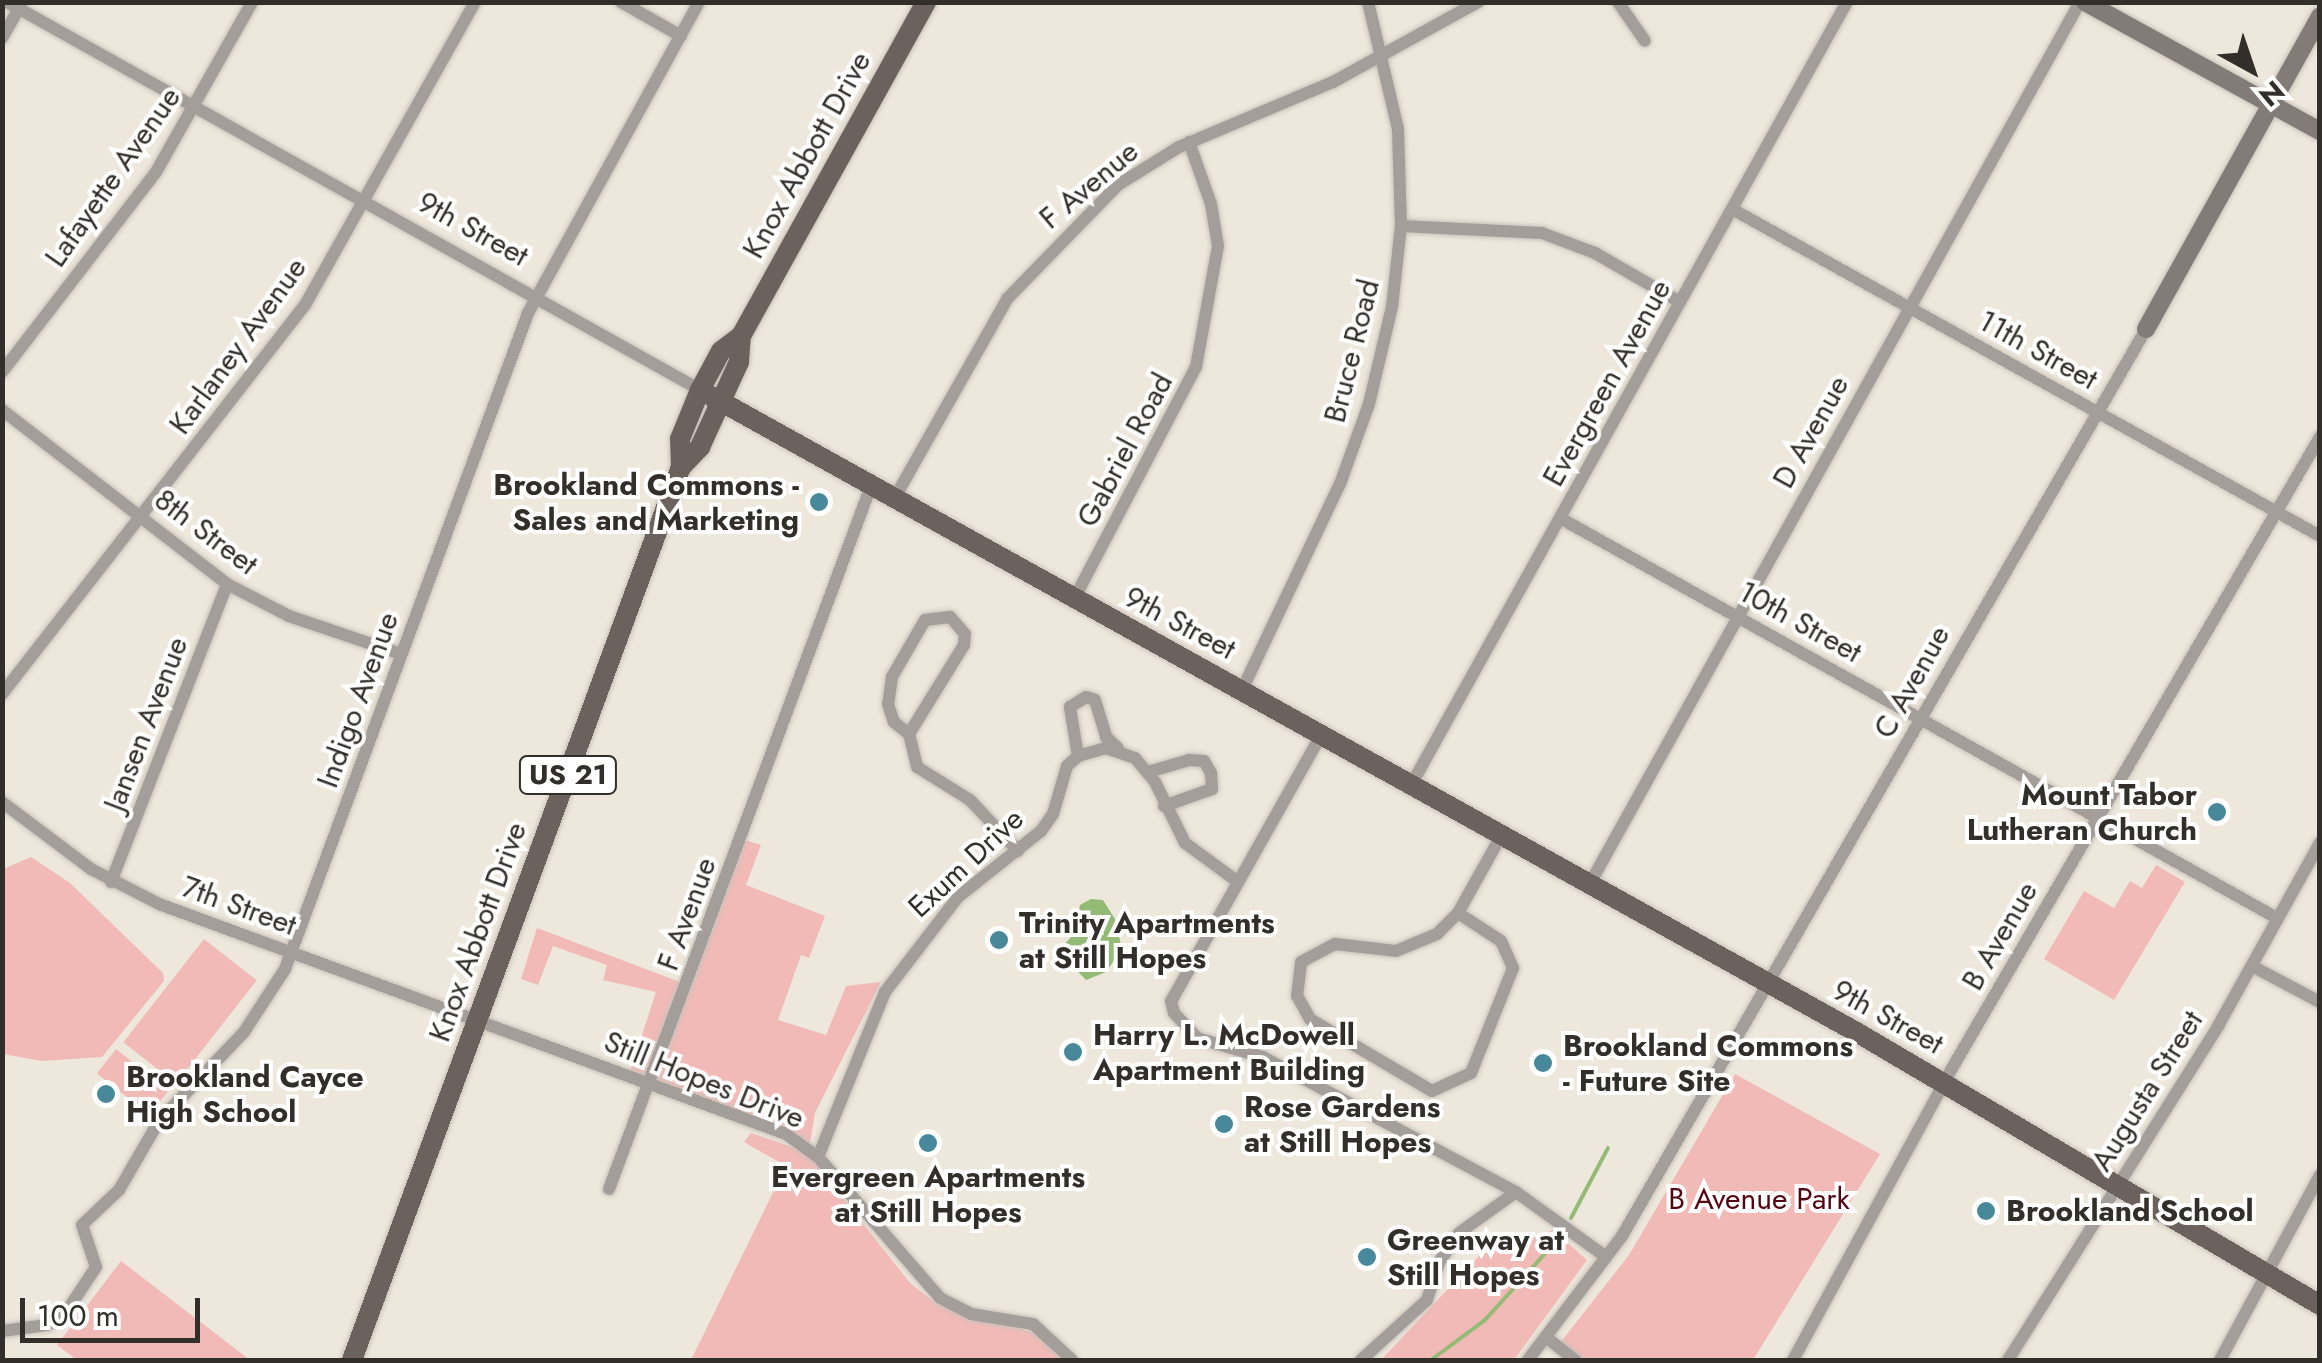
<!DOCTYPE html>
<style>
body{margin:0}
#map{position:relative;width:2322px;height:1363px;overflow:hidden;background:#eee7dc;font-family:Jost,sans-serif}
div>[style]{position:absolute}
.green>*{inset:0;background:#f1bab7;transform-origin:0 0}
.water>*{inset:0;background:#93bb76}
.stream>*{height:4px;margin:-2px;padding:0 2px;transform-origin:2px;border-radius:2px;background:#93bb76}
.roads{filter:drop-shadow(0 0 2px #c8c2b9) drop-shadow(0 0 2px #c8c2b9)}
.street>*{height:12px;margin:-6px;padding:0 6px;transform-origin:6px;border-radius:6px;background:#a49e9b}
.secondary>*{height:18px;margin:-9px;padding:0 9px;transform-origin:9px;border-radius:9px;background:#837b77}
.primary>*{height:20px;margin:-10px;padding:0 10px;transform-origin:10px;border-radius:10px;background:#6b625d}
.dots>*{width:28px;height:28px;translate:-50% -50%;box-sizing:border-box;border:5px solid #fff;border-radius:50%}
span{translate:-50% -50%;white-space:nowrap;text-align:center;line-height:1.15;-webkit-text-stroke:8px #fff;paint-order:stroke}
.shield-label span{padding:2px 8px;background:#fff;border:2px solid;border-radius:8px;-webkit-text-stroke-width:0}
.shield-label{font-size:28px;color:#322f2b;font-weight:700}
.street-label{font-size:30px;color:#322f2b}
.poi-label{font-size:30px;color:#322f2b;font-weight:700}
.right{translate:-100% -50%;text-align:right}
.left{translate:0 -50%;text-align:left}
.park-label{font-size:30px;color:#530611}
.frame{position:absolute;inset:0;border:5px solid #322f2b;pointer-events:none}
.north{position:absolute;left:2202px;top:20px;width:100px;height:100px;-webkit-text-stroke:8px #fff;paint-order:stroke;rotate:140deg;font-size:28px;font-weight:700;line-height:40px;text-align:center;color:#322f2b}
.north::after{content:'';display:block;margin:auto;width:35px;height:45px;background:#322f2b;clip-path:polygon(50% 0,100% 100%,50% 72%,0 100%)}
.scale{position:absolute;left:20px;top:1298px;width:180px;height:45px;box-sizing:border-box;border:5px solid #322f2b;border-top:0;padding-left:12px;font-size:30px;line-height:35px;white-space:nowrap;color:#322f2b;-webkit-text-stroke:8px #fff;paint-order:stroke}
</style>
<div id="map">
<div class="green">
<i style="clip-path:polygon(742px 839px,761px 845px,746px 885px,825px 916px,809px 958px,801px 955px,778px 1020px,826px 1035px,846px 986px,881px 982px,815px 1113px,809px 1149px,629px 1075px,656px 992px,603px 980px,607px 965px,553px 946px,538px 985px,521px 979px,537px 928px,688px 985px)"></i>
<i style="clip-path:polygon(31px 857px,70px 883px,163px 973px,164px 981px,102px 1057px,42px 1061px,3px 1054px,3px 869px)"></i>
<i style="clip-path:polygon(2156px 865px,2185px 882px,2114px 1000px,2044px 959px,2084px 891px,2114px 908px,2130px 881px,2142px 888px)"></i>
<i style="left:204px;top:939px;width:67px;height:131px;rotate:38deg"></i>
<i style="left:116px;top:1049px;width:67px;height:31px;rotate:38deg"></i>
<i style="clip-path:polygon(1735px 1074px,1880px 1154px,1753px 1360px,1585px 1360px,1560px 1343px,1629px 1255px)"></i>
<i style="clip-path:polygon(751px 1133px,801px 1150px,816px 1164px,910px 1283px,938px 1305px,1037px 1334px,1061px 1360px,691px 1360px,786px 1166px,744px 1142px)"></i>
<i style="clip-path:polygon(1553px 1230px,1587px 1260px,1514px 1360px,1381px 1360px,1480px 1255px)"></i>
<i style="clip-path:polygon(121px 1261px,250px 1360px,77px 1360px,57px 1345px)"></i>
</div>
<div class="water">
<i style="clip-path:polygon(1091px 899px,1103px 900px,1115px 919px,1122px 949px,1106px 972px,1086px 980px,1058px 951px,1074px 934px,1080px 905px)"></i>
</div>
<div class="stream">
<i style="left:1571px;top:1218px;width:79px;rotate:-62.1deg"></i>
<i style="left:1431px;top:1360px;width:67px;rotate:-36.5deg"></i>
<i style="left:1485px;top:1320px;width:113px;rotate:-47.9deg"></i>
</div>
<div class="roads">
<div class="street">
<i style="left:7px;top:2px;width:794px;rotate:29.24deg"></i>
<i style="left:621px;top:2px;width:69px;rotate:29.5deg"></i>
<i style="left:1618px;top:2px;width:47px;rotate:55.3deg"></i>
<i style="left:2px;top:38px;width:38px;rotate:-60deg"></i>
<i style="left:1732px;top:209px;width:673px;rotate:29.08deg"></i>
<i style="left:1401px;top:226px;width:141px;rotate:2.8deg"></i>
<i style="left:1542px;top:233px;width:57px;rotate:20.7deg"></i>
<i style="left:1595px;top:253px;width:98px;rotate:30deg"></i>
<i style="left:2px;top:372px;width:252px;rotate:-52.4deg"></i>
<i style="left:156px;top:172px;width:195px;rotate:-60.5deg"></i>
<i style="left:2px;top:410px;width:284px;rotate:37.7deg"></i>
<i style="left:227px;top:584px;width:70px;rotate:27.3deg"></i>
<i style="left:289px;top:616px;width:118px;rotate:18.7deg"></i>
<i style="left:894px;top:499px;width:230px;rotate:-60.5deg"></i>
<i style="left:1007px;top:299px;width:159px;rotate:-45.8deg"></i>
<i style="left:1118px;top:185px;width:72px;rotate:-31.9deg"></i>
<i style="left:1179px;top:147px;width:167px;rotate:-22.9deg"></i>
<i style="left:1333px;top:82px;width:166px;rotate:-28.9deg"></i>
<i style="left:1560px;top:518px;width:821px;rotate:29.16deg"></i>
<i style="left:1073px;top:601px;width:264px;rotate:-62.3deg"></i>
<i style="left:1196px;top:367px;width:123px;rotate:-79.7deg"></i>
<i style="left:1218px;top:246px;width:43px;rotate:-99.5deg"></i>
<i style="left:1211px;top:204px;width:66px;rotate:-109.5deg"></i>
<i style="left:1242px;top:690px;width:228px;rotate:-64.6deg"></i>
<i style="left:1340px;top:484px;width:85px;rotate:-70.1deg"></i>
<i style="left:1369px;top:404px;width:100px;rotate:-76.7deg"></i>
<i style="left:1392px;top:307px;width:81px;rotate:-83.7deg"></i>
<i style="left:1401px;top:226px;width:97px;rotate:-91.8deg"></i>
<i style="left:1398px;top:129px;width:130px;rotate:-103.3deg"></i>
<i style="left:2px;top:694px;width:493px;rotate:-52.1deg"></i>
<i style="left:305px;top:305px;width:347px;rotate:-60.7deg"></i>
<i style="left:909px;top:734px;width:105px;rotate:-58.3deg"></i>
<i style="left:964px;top:645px;width:11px;rotate:-85deg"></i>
<i style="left:965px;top:634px;width:23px;rotate:-131deg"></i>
<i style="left:950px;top:617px;width:25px;rotate:173deg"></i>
<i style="left:925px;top:620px;width:66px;rotate:120.1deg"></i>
<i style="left:892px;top:677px;width:27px;rotate:98deg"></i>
<i style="left:888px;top:704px;width:19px;rotate:72deg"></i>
<i style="left:894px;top:722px;width:19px;rotate:39deg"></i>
<i style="left:909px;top:734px;width:34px;rotate:76deg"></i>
<i style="left:917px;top:767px;width:62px;rotate:31.9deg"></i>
<i style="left:970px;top:800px;width:70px;rotate:46.7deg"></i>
<i style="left:1320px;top:737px;width:303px;rotate:119.4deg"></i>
<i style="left:1171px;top:1001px;width:12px;rotate:76deg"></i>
<i style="left:1174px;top:1013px;width:34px;rotate:47deg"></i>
<i style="left:1197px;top:1038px;width:69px;rotate:16.1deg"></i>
<i style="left:1263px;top:1057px;width:287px;rotate:28.1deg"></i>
<i style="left:1078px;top:756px;width:50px;rotate:-99.3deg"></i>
<i style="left:1070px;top:707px;width:19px;rotate:-32deg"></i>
<i style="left:1086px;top:697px;width:9px;rotate:18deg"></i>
<i style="left:1095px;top:700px;width:39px;rotate:73deg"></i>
<i style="left:1106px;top:737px;width:16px;rotate:43deg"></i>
<i style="left:1148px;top:772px;width:43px;rotate:-16.3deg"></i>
<i style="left:1189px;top:760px;width:15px;rotate:4deg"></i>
<i style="left:1204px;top:761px;width:14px;rotate:60deg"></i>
<i style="left:1211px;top:773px;width:16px;rotate:86deg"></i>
<i style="left:1212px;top:789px;width:51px;rotate:160.5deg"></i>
<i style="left:1410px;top:787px;width:898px;rotate:-60.9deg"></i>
<i style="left:2px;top:802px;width:111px;rotate:37deg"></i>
<i style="left:91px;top:869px;width:76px;rotate:27.2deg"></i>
<i style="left:159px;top:904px;width:668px;rotate:20.14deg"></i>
<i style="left:786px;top:1134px;width:39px;rotate:36deg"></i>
<i style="left:818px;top:1157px;width:186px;rotate:49.1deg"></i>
<i style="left:940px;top:1298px;width:35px;rotate:27deg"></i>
<i style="left:971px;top:1314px;width:63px;rotate:9.2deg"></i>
<i style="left:1033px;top:1324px;width:53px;rotate:42.7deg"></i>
<i style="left:111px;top:882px;width:320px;rotate:-68.7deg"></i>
<i style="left:1588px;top:887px;width:1013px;rotate:-60.93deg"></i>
<i style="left:1458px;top:913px;width:51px;rotate:33.1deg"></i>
<i style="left:1501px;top:941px;width:30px;rotate:66deg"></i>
<i style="left:1513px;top:968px;width:113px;rotate:111.8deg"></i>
<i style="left:1471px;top:1073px;width:43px;rotate:155.2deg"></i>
<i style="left:1432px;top:1091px;width:142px;rotate:-149.5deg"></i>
<i style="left:1310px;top:1019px;width:26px;rotate:-119deg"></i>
<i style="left:1297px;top:996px;width:34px;rotate:-83deg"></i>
<i style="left:1301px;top:962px;width:38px;rotate:-28deg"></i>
<i style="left:1335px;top:944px;width:61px;rotate:6.5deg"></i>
<i style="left:1396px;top:951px;width:44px;rotate:-22.5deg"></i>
<i style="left:1437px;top:934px;width:30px;rotate:-45deg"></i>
<i style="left:1458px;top:913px;width:86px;rotate:-60.8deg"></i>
<i style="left:2252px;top:966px;width:77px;rotate:27.9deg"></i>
<i style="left:818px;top:1157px;width:178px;rotate:-67.9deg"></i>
<i style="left:885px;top:992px;width:120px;rotate:-52.5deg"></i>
<i style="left:958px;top:897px;width:106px;rotate:-38.5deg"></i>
<i style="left:1041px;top:831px;width:21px;rotate:-55deg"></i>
<i style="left:1053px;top:814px;width:50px;rotate:-73.7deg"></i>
<i style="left:1067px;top:766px;width:15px;rotate:-42deg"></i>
<i style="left:1078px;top:756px;width:29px;rotate:-16deg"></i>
<i style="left:1106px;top:748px;width:31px;rotate:19deg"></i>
<i style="left:1135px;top:758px;width:31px;rotate:50deg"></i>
<i style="left:1155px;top:782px;width:68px;rotate:63.8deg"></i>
<i style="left:1185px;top:843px;width:64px;rotate:36.2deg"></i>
<i style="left:609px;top:1189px;width:750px;rotate:-69.56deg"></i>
<i style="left:2px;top:1331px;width:45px;rotate:-7.6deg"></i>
<i style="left:47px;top:1325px;width:21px;rotate:-31deg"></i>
<i style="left:65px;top:1314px;width:56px;rotate:-56.6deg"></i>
<i style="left:96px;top:1267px;width:44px;rotate:-108.4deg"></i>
<i style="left:82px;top:1225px;width:51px;rotate:-43.4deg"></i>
<i style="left:119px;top:1190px;width:80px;rotate:-59.9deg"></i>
<i style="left:159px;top:1121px;width:123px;rotate:-46.3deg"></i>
<i style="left:244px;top:1032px;width:75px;rotate:-56.9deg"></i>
<i style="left:285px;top:969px;width:700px;rotate:-69.67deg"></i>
<i style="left:528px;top:313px;width:355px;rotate:-61.2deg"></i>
<i style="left:1547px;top:1338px;width:36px;rotate:38deg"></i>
<i style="left:1361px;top:1360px;width:89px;rotate:-42.3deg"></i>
<i style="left:1427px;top:1300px;width:40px;rotate:-72deg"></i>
<i style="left:1439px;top:1262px;width:35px;rotate:-55deg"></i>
<i style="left:1459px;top:1233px;width:70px;rotate:-35.7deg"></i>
<i style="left:1516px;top:1192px;width:111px;rotate:35.8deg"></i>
<i style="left:1528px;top:1360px;width:156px;rotate:-52.8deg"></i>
<i style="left:1622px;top:1236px;width:1047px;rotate:-59.98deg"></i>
<i style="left:1793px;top:1360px;width:330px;rotate:-61.4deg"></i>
<i style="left:1951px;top:1070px;width:733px;rotate:-59.76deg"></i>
<i style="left:2008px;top:1360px;width:395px;rotate:-57.8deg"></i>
<i style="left:2218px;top:1026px;width:210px;rotate:-60.9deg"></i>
<i style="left:2220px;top:1360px;width:210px;rotate:-61.6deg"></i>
</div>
<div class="secondary">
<i style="left:2085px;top:2px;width:268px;rotate:28.8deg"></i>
<i style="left:2146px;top:329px;width:358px;rotate:-60.9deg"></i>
</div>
<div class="primary">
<i style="left:700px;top:390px;width:1325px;rotate:29.04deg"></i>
<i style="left:1858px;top:1033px;width:536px;rotate:30.49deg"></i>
<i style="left:681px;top:467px;width:28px;rotate:-92deg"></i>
<i style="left:680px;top:439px;width:53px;rotate:-67.8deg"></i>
<i style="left:700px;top:390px;width:44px;rotate:-61.7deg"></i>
<i style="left:721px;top:351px;width:25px;rotate:-37deg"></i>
<i style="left:352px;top:1360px;width:952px;rotate:-69.78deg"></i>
<i style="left:681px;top:467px;width:28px;rotate:-46deg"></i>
<i style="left:700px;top:447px;width:94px;rotate:-65.4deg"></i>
<i style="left:739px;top:362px;width:26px;rotate:-86deg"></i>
<i style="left:741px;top:336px;width:382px;rotate:-61deg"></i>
</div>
</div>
<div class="dots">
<i style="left:819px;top:502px;background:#47899a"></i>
<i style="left:2217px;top:812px;background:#47899a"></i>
<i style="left:999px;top:940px;background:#47899a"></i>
<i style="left:1073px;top:1052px;background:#47899a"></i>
<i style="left:1543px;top:1063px;background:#47899a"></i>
<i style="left:106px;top:1094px;background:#47899a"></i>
<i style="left:1224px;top:1124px;background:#47899a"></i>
<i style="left:928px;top:1143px;background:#47899a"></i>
<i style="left:1986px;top:1211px;background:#47899a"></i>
<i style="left:1367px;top:1257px;background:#47899a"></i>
</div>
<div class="shield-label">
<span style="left:568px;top:775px">US 21</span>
</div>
<div class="street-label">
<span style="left:807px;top:155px;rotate:-61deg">Knox Abbott Drive</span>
<span style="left:113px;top:177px;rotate:-55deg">Lafayette Avenue</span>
<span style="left:1089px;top:185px;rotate:-40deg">F Avenue</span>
<span style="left:473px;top:229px;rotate:29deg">9th Street</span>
<span style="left:238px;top:346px;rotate:-54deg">Karlaney Avenue</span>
<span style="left:2038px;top:350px;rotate:29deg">11th Street</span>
<span style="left:1352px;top:351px;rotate:-76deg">Bruce Road</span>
<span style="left:1607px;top:383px;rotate:-61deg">Evergreen Avenue</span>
<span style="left:1811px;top:432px;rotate:-61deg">D Avenue</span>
<span style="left:1125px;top:450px;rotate:-62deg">Gabriel Road</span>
<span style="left:206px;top:532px;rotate:37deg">8th Street</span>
<span style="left:1800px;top:622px;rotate:29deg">10th Street</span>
<span style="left:1180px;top:623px;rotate:28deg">9th Street</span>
<span style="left:1912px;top:682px;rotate:-61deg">C Avenue</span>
<span style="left:358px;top:700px;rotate:-70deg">Indigo Avenue</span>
<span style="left:146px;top:724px;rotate:-69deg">Jansen Avenue</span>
<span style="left:966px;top:863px;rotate:-43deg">Exum Drive</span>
<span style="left:239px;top:906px;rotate:20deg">7th Street</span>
<span style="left:687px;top:914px;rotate:-70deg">F Avenue</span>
<span style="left:478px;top:932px;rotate:-70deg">Knox Abbott Drive</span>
<span style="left:2000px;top:936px;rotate:-60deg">B Avenue</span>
<span style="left:1888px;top:1017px;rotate:29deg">9th Street</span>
<span style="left:704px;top:1080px;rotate:22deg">Still Hopes Drive</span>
<span style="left:2147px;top:1091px;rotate:-58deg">Augusta Street</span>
</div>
<div class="poi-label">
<span class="right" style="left:799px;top:502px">Brookland Commons -<br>Sales and Marketing</span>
<span class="right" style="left:2197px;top:812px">Mount Tabor<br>Lutheran Church</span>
<span class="left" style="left:1019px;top:940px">Trinity Apartments<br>at Still Hopes</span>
<span class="left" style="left:1093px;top:1052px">Harry L. McDowell<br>Apartment Building</span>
<span class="left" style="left:1563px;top:1063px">Brookland Commons<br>- Future Site</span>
<span class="left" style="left:126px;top:1094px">Brookland Cayce<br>High School</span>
<span class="left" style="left:1244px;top:1124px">Rose Gardens<br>at Still Hopes</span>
<span style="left:928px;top:1194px">Evergreen Apartments<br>at Still Hopes</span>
<span class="left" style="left:2006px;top:1211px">Brookland School</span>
<span class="left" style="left:1387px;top:1257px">Greenway at<br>Still Hopes</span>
</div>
<div class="park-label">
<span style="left:1759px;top:1199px">B Avenue Park</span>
</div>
<div class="frame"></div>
<div class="north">N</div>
<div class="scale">100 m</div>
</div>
